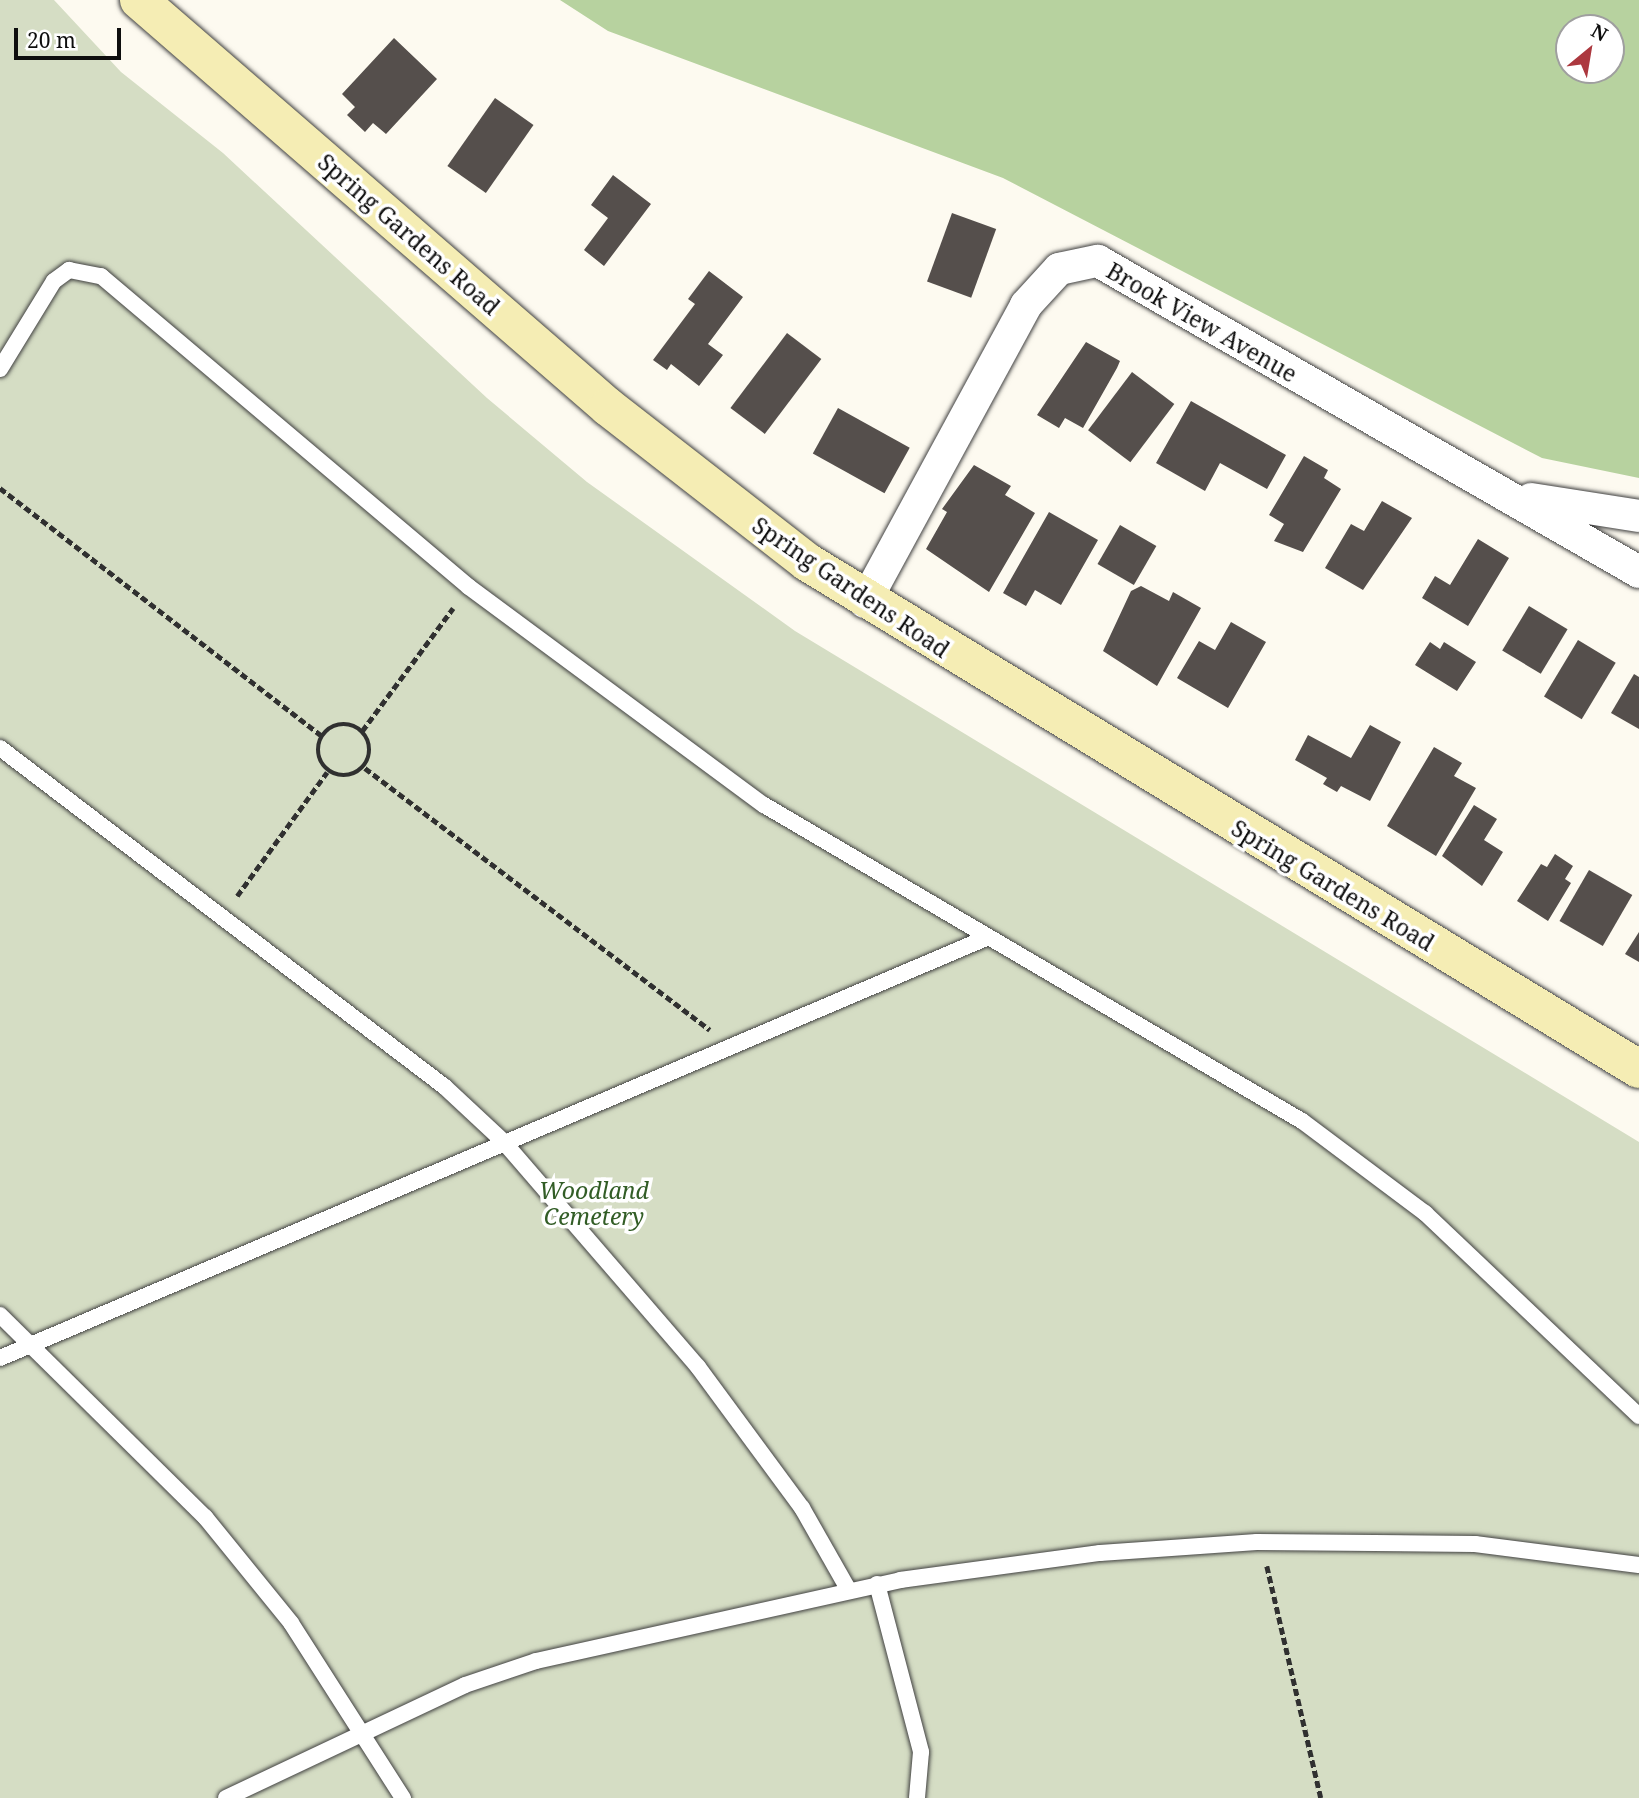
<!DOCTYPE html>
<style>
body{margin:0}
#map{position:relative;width:1639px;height:1798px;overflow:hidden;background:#fdfaf0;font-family:"Noto Serif",serif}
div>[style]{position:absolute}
.forest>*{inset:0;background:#b7d29f}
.cemetery>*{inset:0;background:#d5ddc4}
.building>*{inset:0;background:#554f4c;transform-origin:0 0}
.path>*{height:4.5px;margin-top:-2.25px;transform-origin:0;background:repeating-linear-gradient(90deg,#303030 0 7px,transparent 0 10.5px)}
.path>.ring{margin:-2.25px;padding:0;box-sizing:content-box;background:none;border:4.5px solid #303030;border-radius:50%}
.roads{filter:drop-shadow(0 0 2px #414141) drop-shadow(0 0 2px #414141)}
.lane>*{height:16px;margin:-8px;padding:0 8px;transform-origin:8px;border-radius:8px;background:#fff}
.street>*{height:32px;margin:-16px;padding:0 16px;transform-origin:16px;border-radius:16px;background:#fff}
.secondary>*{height:38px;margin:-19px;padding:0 19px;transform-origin:19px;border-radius:19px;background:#f5edb4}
span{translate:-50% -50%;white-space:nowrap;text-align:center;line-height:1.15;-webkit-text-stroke:7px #fff;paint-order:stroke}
.street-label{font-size:23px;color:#0e0e0e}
.park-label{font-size:23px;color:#325d26;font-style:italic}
.north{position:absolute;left:1555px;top:14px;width:70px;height:70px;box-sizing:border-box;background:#fff;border:2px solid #9f9f9f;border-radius:50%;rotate:30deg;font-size:19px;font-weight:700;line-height:28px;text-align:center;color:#0e0e0e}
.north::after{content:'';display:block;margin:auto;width:24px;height:32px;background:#ac383f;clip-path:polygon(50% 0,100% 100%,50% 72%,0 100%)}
.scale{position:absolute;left:14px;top:28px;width:107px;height:32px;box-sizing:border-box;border:4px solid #0e0e0e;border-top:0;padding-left:9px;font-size:21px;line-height:24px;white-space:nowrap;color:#0e0e0e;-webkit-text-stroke:5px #fff;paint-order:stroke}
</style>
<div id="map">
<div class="forest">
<i style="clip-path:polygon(evenodd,560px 0,1639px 0,1639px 478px,1542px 458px,1003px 178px,608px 31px,560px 0,1611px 28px,1611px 70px,1569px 70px,1569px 28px,1611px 28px)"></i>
</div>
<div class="cemetery">
<i style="clip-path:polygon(0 0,54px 0,121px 72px,223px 153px,487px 398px,587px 482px,795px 631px,1639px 1142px,1639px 1798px,0 1798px)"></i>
</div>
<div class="building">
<i style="clip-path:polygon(394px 38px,437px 79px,386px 134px,373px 123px,365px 132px,347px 115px,355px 107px,342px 94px)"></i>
<i style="left:495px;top:98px;width:47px;height:83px;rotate:35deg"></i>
<i style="clip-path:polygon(613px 175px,651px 204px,604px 266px,584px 250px,608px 218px,591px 205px)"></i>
<i style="left:952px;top:213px;width:47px;height:73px;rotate:20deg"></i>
<i style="clip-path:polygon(709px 271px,743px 297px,708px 344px,723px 355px,699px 386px,671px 364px,667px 370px,653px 360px,695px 304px,688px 299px)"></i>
<i style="left:787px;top:333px;width:43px;height:94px;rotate:37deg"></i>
<i style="clip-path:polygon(1086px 342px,1120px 361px,1117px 368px,1083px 428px,1065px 418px,1059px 428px,1037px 415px)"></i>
<i style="left:1132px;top:372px;width:53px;height:73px;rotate:37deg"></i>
<i style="clip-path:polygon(1191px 401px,1286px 455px,1267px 489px,1220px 463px,1205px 491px,1156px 463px)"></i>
<i style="left:838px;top:408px;width:82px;height:52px;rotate:29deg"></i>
<i style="clip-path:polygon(1304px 456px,1328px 470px,1324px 478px,1341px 489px,1303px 552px,1274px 541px,1284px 524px,1269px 515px)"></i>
<i style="clip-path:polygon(974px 465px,1011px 486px,1005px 495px,1035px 513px,989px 592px,926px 549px,947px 512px,942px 509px)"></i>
<i style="clip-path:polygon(1382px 501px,1412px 518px,1363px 590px,1325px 568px,1351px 524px,1364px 531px)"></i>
<i style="clip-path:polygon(1049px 512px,1098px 540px,1061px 605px,1035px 590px,1026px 606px,1003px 593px)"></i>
<i style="left:1120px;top:525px;width:42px;height:45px;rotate:30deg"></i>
<i style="clip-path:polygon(1478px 539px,1509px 558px,1468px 626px,1422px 598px,1435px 576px,1450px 585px)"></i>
<i style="clip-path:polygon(1141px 586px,1169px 601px,1173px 592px,1201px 608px,1157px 686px,1103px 651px,1131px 591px)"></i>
<i style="left:1529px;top:606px;width:45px;height:52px;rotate:31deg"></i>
<i style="clip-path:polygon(1231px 622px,1266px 642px,1228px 708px,1177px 678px,1199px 641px,1215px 650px)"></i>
<i style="left:1578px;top:640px;width:44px;height:66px;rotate:31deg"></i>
<i style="clip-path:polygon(1430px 642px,1440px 649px,1444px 642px,1476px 662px,1457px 691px,1415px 665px)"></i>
<i style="clip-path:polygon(1634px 674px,1639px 677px,1639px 729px,1611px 713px)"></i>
<i style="clip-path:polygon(1370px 725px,1401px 742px,1370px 801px,1341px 786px,1337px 792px,1323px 784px,1327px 778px,1295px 760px,1308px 735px,1351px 758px)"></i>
<i style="clip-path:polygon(1434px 747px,1462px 763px,1454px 776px,1476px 788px,1436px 856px,1387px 826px)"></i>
<i style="clip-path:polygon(1474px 805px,1497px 819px,1484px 840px,1503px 852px,1482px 886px,1442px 856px)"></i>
<i style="clip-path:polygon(1555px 854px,1573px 866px,1565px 879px,1571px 883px,1548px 921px,1517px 901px,1541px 864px,1547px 867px)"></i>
<i style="left:1589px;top:870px;width:50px;height:59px;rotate:30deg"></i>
<i style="clip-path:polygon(1639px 932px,1639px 962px,1625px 954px)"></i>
</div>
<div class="path">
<i style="left:0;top:488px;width:405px;rotate:37.6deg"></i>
<i class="ring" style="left:318px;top:724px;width:47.5px;height:47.5px"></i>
<i style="left:362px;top:731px;width:153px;rotate:-53.5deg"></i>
<i style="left:365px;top:768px;width:433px;rotate:37.2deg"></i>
<i style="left:237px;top:896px;width:153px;rotate:-54deg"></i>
<i style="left:1267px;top:1566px;width:238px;rotate:76.9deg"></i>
</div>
<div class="roads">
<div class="lane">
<i style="left:0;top:369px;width:103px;rotate:-58.5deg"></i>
<i style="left:54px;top:281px;width:19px;rotate:-36deg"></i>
<i style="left:69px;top:270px;width:33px;rotate:11deg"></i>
<i style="left:101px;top:276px;width:482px;rotate:40.2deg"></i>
<i style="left:469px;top:587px;width:367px;rotate:36.5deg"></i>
<i style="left:764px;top:805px;width:624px;rotate:30.43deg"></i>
<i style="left:1302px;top:1121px;width:154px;rotate:36.8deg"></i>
<i style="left:1425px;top:1213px;width:295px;rotate:43.5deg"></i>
<i style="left:0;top:748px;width:559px;rotate:37.3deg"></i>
<i style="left:445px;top:1087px;width:79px;rotate:43deg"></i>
<i style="left:503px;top:1141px;width:298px;rotate:49.2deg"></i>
<i style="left:698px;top:1367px;width:175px;rotate:53.6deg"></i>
<i style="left:802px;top:1508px;width:93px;rotate:60.4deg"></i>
<i style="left:0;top:1315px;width:288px;rotate:44.6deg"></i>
<i style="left:205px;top:1517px;width:136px;rotate:50.9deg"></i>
<i style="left:291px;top:1623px;width:208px;rotate:57.4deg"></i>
<i style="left:0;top:1358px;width:1072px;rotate:-23.07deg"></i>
<i style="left:877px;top:1584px;width:174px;rotate:75.3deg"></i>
<i style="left:921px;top:1752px;width:46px;rotate:95deg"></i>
<i style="left:226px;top:1798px;width:264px;rotate:-25.3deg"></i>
<i style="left:465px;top:1685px;width:75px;rotate:-18.7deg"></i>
<i style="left:536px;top:1661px;width:373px;rotate:-12.5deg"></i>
<i style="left:900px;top:1580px;width:202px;rotate:-7.7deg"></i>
<i style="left:1100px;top:1553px;width:157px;rotate:-4deg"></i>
<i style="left:1257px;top:1542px;width:218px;rotate:0.5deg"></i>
<i style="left:1475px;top:1544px;width:165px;rotate:7.3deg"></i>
</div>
<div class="street">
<i style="left:1531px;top:499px;width:109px;rotate:8.9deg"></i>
<i style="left:865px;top:602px;width:338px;rotate:-61.5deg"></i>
<i style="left:1026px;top:305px;width:49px;rotate:-47.5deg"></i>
<i style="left:1059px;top:269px;width:40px;rotate:-12deg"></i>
<i style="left:1098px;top:261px;width:624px;rotate:29.89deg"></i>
</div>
<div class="secondary">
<i style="left:139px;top:0;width:621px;rotate:40.95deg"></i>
<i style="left:608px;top:407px;width:252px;rotate:37.9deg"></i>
<i style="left:807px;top:562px;width:974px;rotate:31.36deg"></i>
</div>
</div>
<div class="street-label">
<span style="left:409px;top:234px;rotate:41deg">Spring Gardens Road</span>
<span style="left:1202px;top:322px;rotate:30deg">Brook View Avenue</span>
<span style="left:851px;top:587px;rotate:34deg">Spring Gardens Road</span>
<span style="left:1333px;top:885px;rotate:31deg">Spring Gardens Road</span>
</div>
<div class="park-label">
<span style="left:594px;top:1203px">Woodland<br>Cemetery</span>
</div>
<div class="north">N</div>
<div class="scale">20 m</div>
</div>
